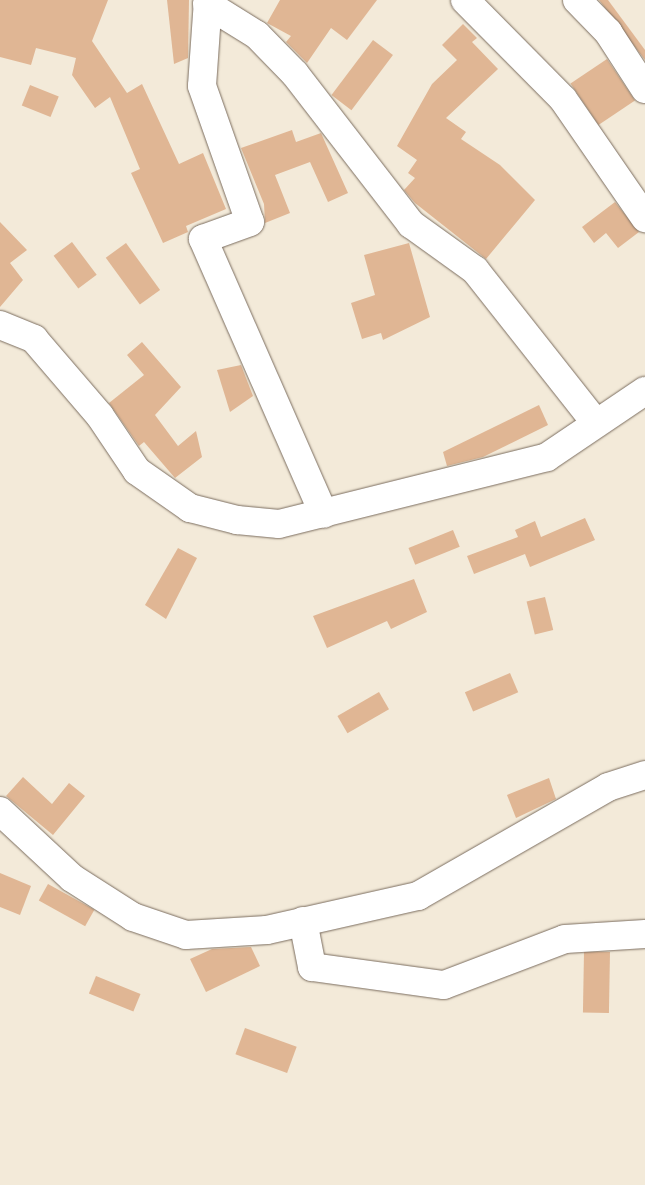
<!DOCTYPE html>
<style>
body{margin:0}
#map{position:relative;width:645px;height:1185px;overflow:hidden;background:#f3ead9;font-family:"EB Garamond",serif}
div>[style]{position:absolute}
.building>*{inset:0;background:#e0b694;transform-origin:0 0}
.roads{filter:drop-shadow(0 0 1px #7b6d5f) drop-shadow(0 0 1px #7b6d5f)}
.minor>*{height:28px;margin:-14px;padding:0 14px;transform-origin:14px;border-radius:14px;background:#fff}
span{translate:-50% -50%;white-space:nowrap;text-align:center;line-height:1.15;-webkit-text-stroke:5px #f6f6f2;paint-order:stroke}
</style>
<div id="map">
<div class="building">
<i style="clip-path:polygon(0 0,108px 0,92px 41px,127px 93px,142px 84px,179px 164px,203px 153px,226px 209px,186px 226px,188px 232px,163px 243px,131px 173px,140px 169px,110px 97px,95px 108px,72px 75px,76px 58px,36px 48px,31px 65px,0 57px)"></i>
<i style="clip-path:polygon(167px 0,189px 0,188px 58px,174px 64px)"></i>
<i style="clip-path:polygon(280px 0,377px 0,347px 40px,331px 28px,307px 63px,286px 42px,291px 36px,267px 23px)"></i>
<i style="clip-path:polygon(599px 0,608px 0,645px 50px,645px 60px)"></i>
<i style="clip-path:polygon(463px 24px,477px 38px,472px 42px,498px 69px,446px 118px,466px 132px,461px 139px,500px 165px,535px 200px,486px 259px,415px 203px,404px 190px,415px 178px,408px 173px,417px 160px,397px 146px,432px 84px,457px 60px,442px 45px)"></i>
<i style="left:373px;top:40px;width:25px;height:69px;rotate:37deg"></i>
<i style="left:607px;top:59px;width:50px;height:44px;rotate:56deg"></i>
<i style="left:30px;top:85px;width:31px;height:22px;rotate:22deg"></i>
<i style="clip-path:polygon(292px 130px,296px 142px,321px 133px,348px 193px,328px 202px,310px 162px,275px 175px,290px 213px,265px 223px,264px 204px,241px 148px)"></i>
<i style="clip-path:polygon(615px 202px,639px 232px,618px 248px,606px 233px,594px 243px,582px 227px)"></i>
<i style="clip-path:polygon(0 222px,27px 250px,10px 263px,23px 280px,0 307px)"></i>
<i style="left:72px;top:242px;width:41px;height:23px;rotate:53deg"></i>
<i style="left:126px;top:243px;width:58px;height:25px;rotate:54deg"></i>
<i style="clip-path:polygon(409px 243px,430px 317px,383px 340px,381px 333px,362px 339px,351px 303px,375px 295px,364px 255px)"></i>
<i style="clip-path:polygon(142px 342px,181px 387px,155px 415px,178px 446px,196px 431px,202px 457px,175px 478px,144px 442px,139px 446px,109px 403px,144px 375px,127px 355px)"></i>
<i style="clip-path:polygon(241px 365px,253px 396px,230px 412px,217px 370px)"></i>
<i style="clip-path:polygon(539px 405px,548px 425px,483px 457px,447px 466px,443px 452px)"></i>
<i style="clip-path:polygon(585px 518px,595px 540px,530px 567px,525px 554px,474px 574px,467px 556px,518px 537px,515px 530px,535px 521px,541px 537px)"></i>
<i style="left:453px;top:530px;width:18px;height:48px;rotate:68deg"></i>
<i style="clip-path:polygon(178px 548px,197px 558px,166px 619px,145px 605px)"></i>
<i style="clip-path:polygon(414px 579px,427px 612px,391px 629px,387px 621px,327px 648px,313px 616px)"></i>
<i style="left:545px;top:597px;width:34px;height:19px;rotate:76deg"></i>
<i style="left:510px;top:673px;width:21px;height:49px;rotate:67deg"></i>
<i style="left:379px;top:692px;width:20px;height:48px;rotate:60deg"></i>
<i style="clip-path:polygon(23px 777px,52px 804px,69px 783px,85px 796px,53px 835px,6px 796px)"></i>
<i style="clip-path:polygon(549px 778px,556px 799px,516px 818px,507px 795px)"></i>
<i style="clip-path:polygon(0 873px,31px 886px,20px 915px,0 907px)"></i>
<i style="left:48px;top:884px;width:53px;height:19px;rotate:29deg"></i>
<i style="clip-path:polygon(251px 947px,260px 966px,206px 992px,190px 959px,212px 949px)"></i>
<i style="left:610px;top:952px;width:61px;height:26px;rotate:91deg"></i>
<i style="left:96px;top:976px;width:48px;height:19px;rotate:22deg"></i>
<i style="left:245px;top:1028px;width:55px;height:28px;rotate:20deg"></i>
</div>
<div class="roads">
<div class="minor">
<i style="left:208px;top:0;width:86px;rotate:94deg"></i>
<i style="left:202px;top:86px;width:144px;rotate:70.6deg"></i>
<i style="left:250px;top:222px;width:50px;rotate:160.1deg"></i>
<i style="left:203px;top:239px;width:300px;rotate:66.3deg"></i>
<i style="left:465px;top:0;width:139px;rotate:45.3deg"></i>
<i style="left:563px;top:99px;width:145px;rotate:55.4deg"></i>
<i style="left:577px;top:0;width:45px;rotate:45.9deg"></i>
<i style="left:608px;top:32px;width:68px;rotate:57deg"></i>
<i style="left:207px;top:4px;width:59px;rotate:31.8deg"></i>
<i style="left:257px;top:35px;width:54px;rotate:45.7deg"></i>
<i style="left:295px;top:74px;width:190px;rotate:52.3deg"></i>
<i style="left:411px;top:224px;width:79px;rotate:35.7deg"></i>
<i style="left:475px;top:270px;width:195px;rotate:51.7deg"></i>
<i style="left:0;top:325px;width:37px;rotate:22deg"></i>
<i style="left:34px;top:339px;width:101px;rotate:49.4deg"></i>
<i style="left:100px;top:416px;width:66px;rotate:56.1deg"></i>
<i style="left:137px;top:471px;width:65px;rotate:34.9deg"></i>
<i style="left:190px;top:508px;width:49px;rotate:14.3deg"></i>
<i style="left:237px;top:520px;width:42px;rotate:5.4deg"></i>
<i style="left:279px;top:524px;width:276px;rotate:-14deg"></i>
<i style="left:547px;top:457px;width:118px;rotate:-34deg"></i>
<i style="left:0;top:811px;width:98px;rotate:42.9deg"></i>
<i style="left:72px;top:878px;width:72px;rotate:32.6deg"></i>
<i style="left:133px;top:917px;width:56px;rotate:18.8deg"></i>
<i style="left:186px;top:935px;width:81px;rotate:-3.5deg"></i>
<i style="left:267px;top:930px;width:155px;rotate:-12.7deg"></i>
<i style="left:418px;top:896px;width:219px;rotate:-29.8deg"></i>
<i style="left:608px;top:787px;width:39px;rotate:-18deg"></i>
<i style="left:303px;top:921px;width:47px;rotate:78.9deg"></i>
<i style="left:312px;top:967px;width:133px;rotate:7.8deg"></i>
<i style="left:444px;top:985px;width:129px;rotate:-20.8deg"></i>
<i style="left:565px;top:939px;width:80px;rotate:-3.6deg"></i>
</div>
</div>
</div>
